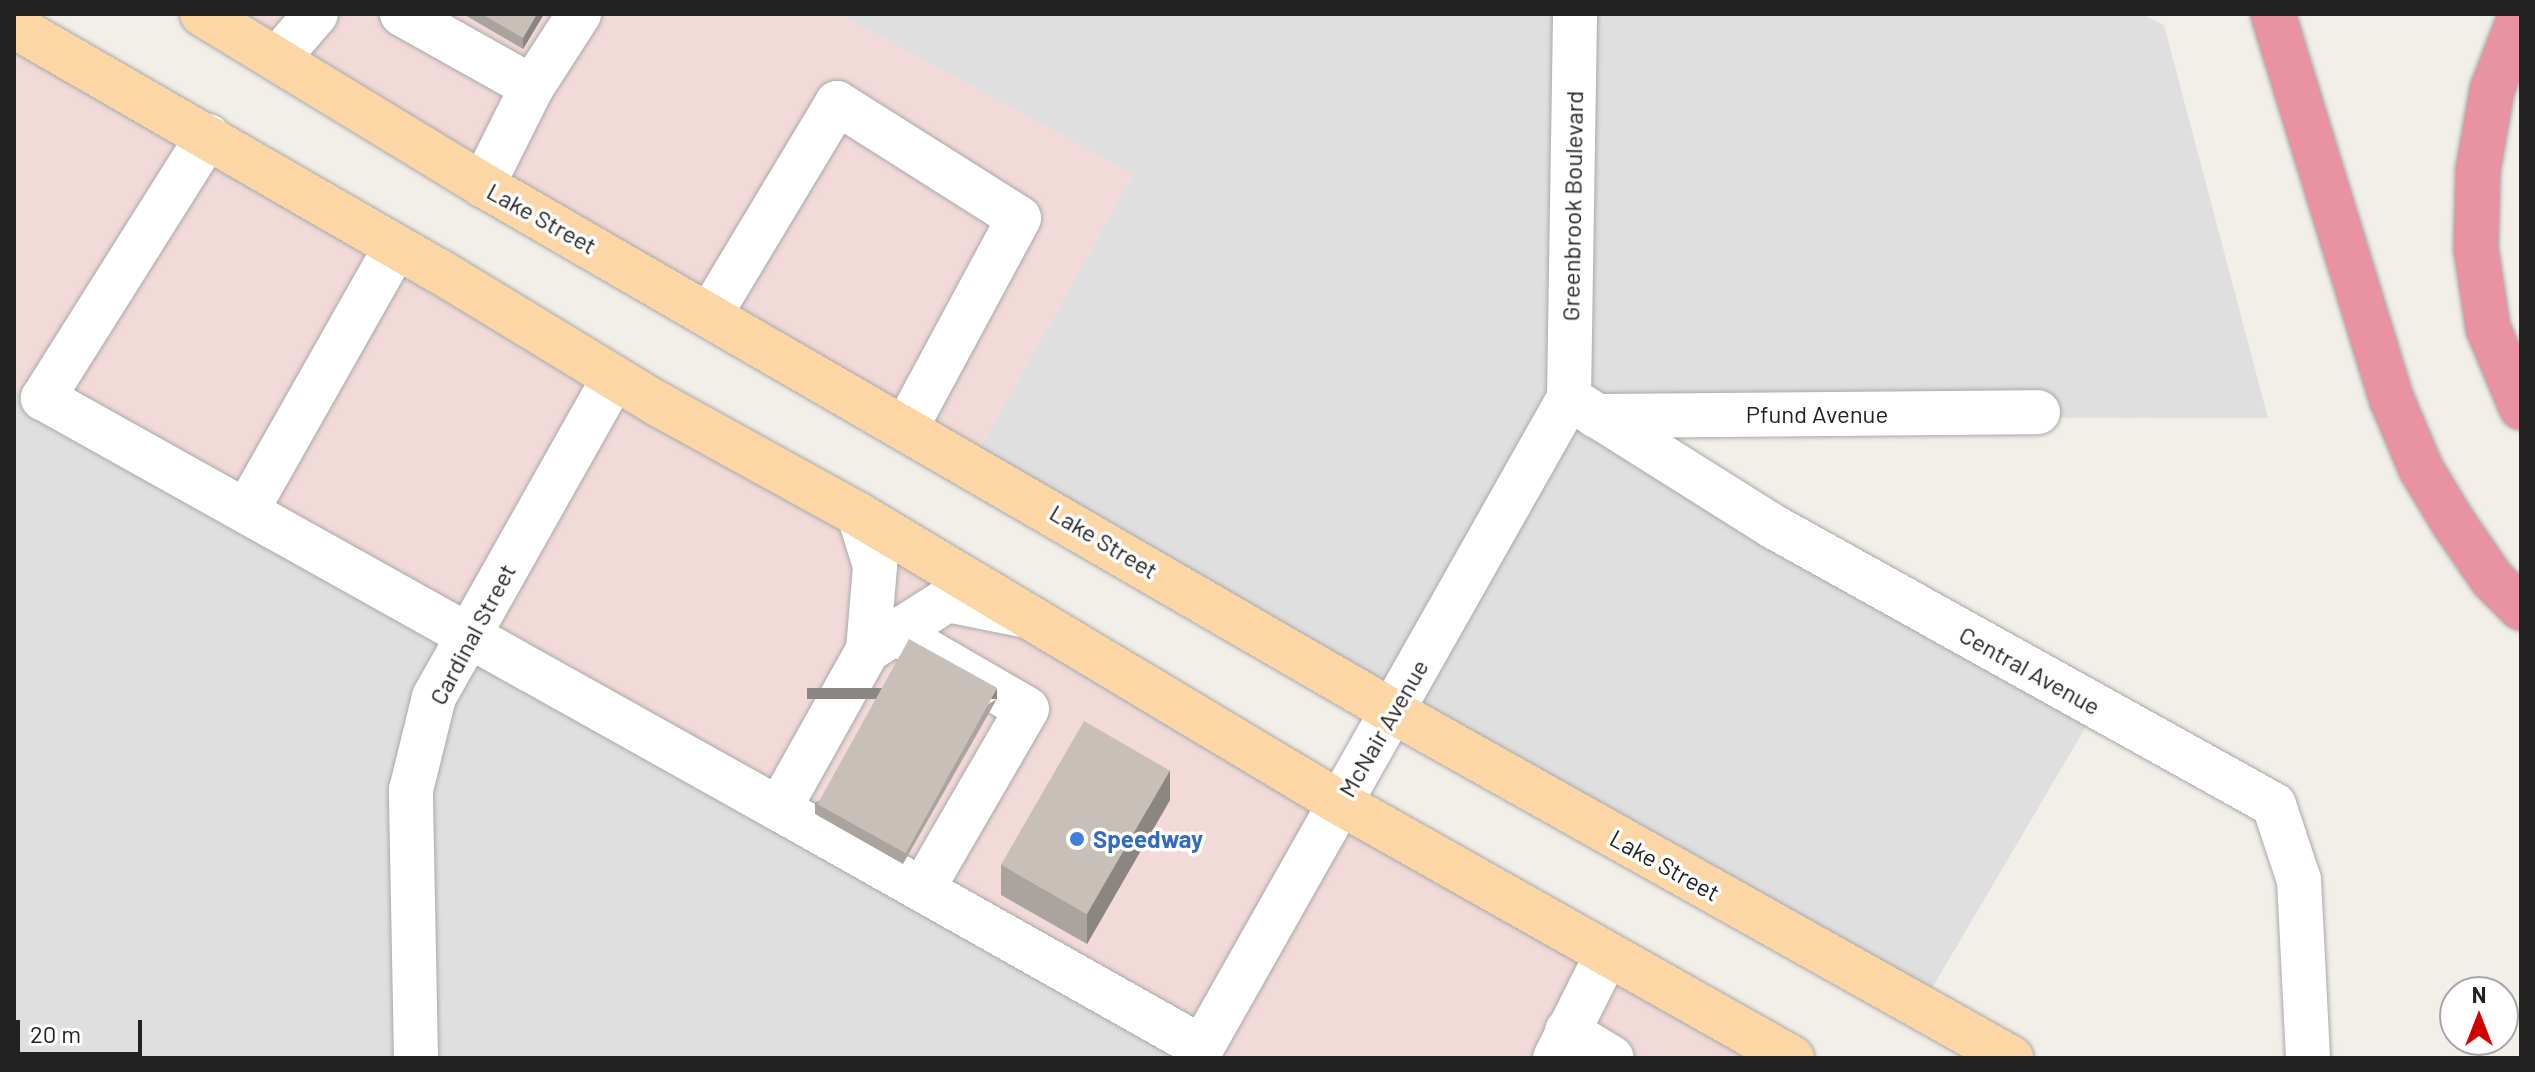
<!DOCTYPE html>
<style>
body{margin:0}
#map{position:relative;width:2535px;height:1072px;overflow:hidden;background:#f2efe9;font-family:Barlow,sans-serif}
div>[style]{position:absolute}
.residential>*{inset:0;background:#e0dfdf}
.commercial>*{inset:0;background:#f2dad9}
.roads{filter:drop-shadow(0 0 2px #a9a9a9) drop-shadow(0 0 2px #a9a9a9)}
.minor>*{height:44px;margin:-22px;padding:0 22px;transform-origin:22px;border-radius:22px;background:#fff}
.major>*{height:44px;margin:-22px;padding:0 22px;transform-origin:22px;border-radius:22px;background:#fcd6a4}
.highway>*{height:44px;margin:-22px;padding:0 22px;transform-origin:22px;border-radius:22px;background:#e892a2}
.wall>*{inset:0;background:#aba49e}
.shaded-wall>*{inset:0;background:#8b8681;transform-origin:0 0}
.building>*{inset:0;background:#c7bfb8;transform-origin:0 0}
.dots>*{width:22px;height:22px;translate:-50% -50%;box-sizing:border-box;border:4px solid #fff;border-radius:50%}
span{translate:-50% -50%;white-space:nowrap;text-align:center;line-height:1.15;-webkit-text-stroke:7px #fff;paint-order:stroke}
.street-label{font-size:24px;color:#222}
.shop-label{font-size:24px;color:#366cbe;font-weight:700}
.left{translate:0 -50%;text-align:left}
.frame{position:absolute;inset:0;border:16px solid #222;pointer-events:none}
.north{position:absolute;left:2439px;top:976px;width:80px;height:80px;box-sizing:border-box;background:#fff;border:2px solid #a7a7a7;border-radius:50%;rotate:0deg;font-size:22px;font-weight:700;line-height:32px;text-align:center;color:#222}
.north::after{content:'';display:block;margin:auto;width:28px;height:36px;background:#d40000;clip-path:polygon(50% 0,100% 100%,50% 72%,0 100%)}
.scale{position:absolute;left:16px;top:1020px;width:126px;height:36px;box-sizing:border-box;border:4px solid #222;border-top:0;padding-left:10px;font-size:24px;line-height:28px;white-space:nowrap;color:#222;-webkit-text-stroke:6px #fff;paint-order:stroke}
</style>
<div id="map">
<div class="residential">
<i style="clip-path:polygon(839px 14px,2142px 14px,2164px 25px,2268px 418px,1578px 417px,2094px 713px,1925px 1000px,979px 449px,1133px 174px)"></i>
<i style="clip-path:polygon(14px 390px,1178px 1058px,14px 1058px)"></i>
</div>
<div class="commercial">
<i style="clip-path:polygon(223px 14px,839px 14px,1133px 174px,979px 449px)"></i>
<i style="clip-path:polygon(14px 42px,1324px 806px,1178px 1058px,14px 390px)"></i>
<i style="clip-path:polygon(1341px 816px,1766px 1058px,1215px 1058px)"></i>
</div>
<div class="roads">
<div class="minor">
<i style="left:402px;top:14px;width:149px;rotate:29.3deg"></i>
<i style="left:532px;top:87px;width:110px;rotate:116.6deg"></i>
<i style="left:278px;top:58px;width:58px;rotate:-49.2deg"></i>
<i style="left:532px;top:87px;width:87px;rotate:-57.2deg"></i>
<i style="left:208px;top:136px;width:310px;rotate:122.2deg"></i>
<i style="left:43px;top:398px;width:843px;rotate:29.18deg"></i>
<i style="left:779px;top:809px;width:182px;rotate:-60.8deg"></i>
<i style="left:868px;top:650px;width:84px;rotate:-85.2deg"></i>
<i style="left:875px;top:566px;width:53px;rotate:-107.4deg"></i>
<i style="left:711px;top:313px;width:245px;rotate:-59deg"></i>
<i style="left:837px;top:103px;width:215px;rotate:32.3deg"></i>
<i style="left:1019px;top:218px;width:238px;rotate:118.3deg"></i>
<i style="left:1569px;top:398px;width:242px;rotate:32.2deg"></i>
<i style="left:1774px;top:527px;width:572px;rotate:29.07deg"></i>
<i style="left:2274px;top:805px;width:79px;rotate:71.6deg"></i>
<i style="left:2299px;top:880px;width:178px;rotate:87.1deg"></i>
<i style="left:1596px;top:416px;width:442px;rotate:-0.5deg"></i>
<i style="left:247px;top:510px;width:302px;rotate:-60.5deg"></i>
<i style="left:896px;top:633px;width:151px;rotate:30.1deg"></i>
<i style="left:1027px;top:709px;width:209px;rotate:120.1deg"></i>
<i style="left:873px;top:647px;width:88px;rotate:-32.4deg"></i>
<i style="left:947px;top:600px;width:76px;rotate:11.3deg"></i>
<i style="left:779px;top:809px;width:485px;rotate:29.4deg"></i>
<i style="left:1567px;top:1031px;width:52px;rotate:31deg"></i>
<i style="left:416px;top:1058px;width:268px;rotate:-91.1deg"></i>
<i style="left:411px;top:790px;width:96px;rotate:-76.1deg"></i>
<i style="left:434px;top:697px;width:366px;rotate:-60.6deg"></i>
<i style="left:1196px;top:1058px;width:758px;rotate:-60.53deg"></i>
<i style="left:1569px;top:398px;width:384px;rotate:-89.1deg"></i>
<i style="left:1555px;top:1058px;width:114px;rotate:-63.4deg"></i>
</div>
<div class="major">
<i style="left:202px;top:14px;width:329px;rotate:31.3deg"></i>
<i style="left:483px;top:185px;width:1050px;rotate:30.06deg"></i>
<i style="left:1392px;top:711px;width:710px;rotate:29.27deg"></i>
<i style="left:14px;top:26px;width:491px;rotate:30deg"></i>
<i style="left:439px;top:271px;width:256px;rotate:31.3deg"></i>
<i style="left:658px;top:404px;width:230px;rotate:28.9deg"></i>
<i style="left:859px;top:515px;width:561px;rotate:30.91deg"></i>
<i style="left:1340px;top:803px;width:519px;rotate:29.43deg"></i>
</div>
<div class="highway">
<i style="left:2273px;top:14px;width:404px;rotate:72.9deg"></i>
<i style="left:2392px;top:400px;width:75px;rotate:67.2deg"></i>
<i style="left:2421px;top:469px;width:62px;rotate:58.9deg"></i>
<i style="left:2453px;top:522px;width:69px;rotate:55.6deg"></i>
<i style="left:2492px;top:579px;width:41px;rotate:45deg"></i>
<i style="left:2521px;top:14px;width:81px;rotate:110.9deg"></i>
<i style="left:2492px;top:90px;width:81px;rotate:99.9deg"></i>
<i style="left:2478px;top:170px;width:79px;rotate:91.5deg"></i>
<i style="left:2476px;top:249px;width:80px;rotate:81.4deg"></i>
<i style="left:2488px;top:328px;width:86px;rotate:67.3deg"></i>
</div>
</div>
<div class="wall">
<i style="clip-path:polygon(463px 14px,544px 14px,523px 49px)"></i>
<i style="clip-path:polygon(997px 699px,903px 864px,815px 814px,815px 803px)"></i>
<i style="clip-path:polygon(1170px 800px,1087px 944px,1001px 895px,1001px 865px)"></i>
</div>
<div class="shaded-wall">
<i style="clip-path:polygon(537px 14px,544px 14px,523px 49px,523px 38px)"></i>
<i style="left:997px;top:688px;width:11px;height:190px;rotate:90deg"></i>
<i style="clip-path:polygon(1170px 770px,1170px 800px,1087px 944px,1087px 914px)"></i>
</div>
<div class="building">
<i style="clip-path:polygon(482px 14px,537px 14px,523px 38px)"></i>
<i style="left:909px;top:639px;width:101px;height:189px;rotate:29deg"></i>
<i style="left:1084px;top:721px;width:99px;height:166px;rotate:30deg"></i>
</div>
<div class="dots">
<i style="left:1077px;top:839px;background:#3f7fe0"></i>
</div>
<div class="street-label">
<span style="left:1572px;top:206px;rotate:-89deg">Greenbrook Boulevard</span>
<span style="left:542px;top:218px;rotate:29deg">Lake Street</span>
<span style="left:1817px;top:414px">Pfund Avenue</span>
<span style="left:1104px;top:541px;rotate:31deg">Lake Street</span>
<span style="left:472px;top:634px;rotate:-62deg">Cardinal Street</span>
<span style="left:2030px;top:670px;rotate:29deg">Central Avenue</span>
<span style="left:1383px;top:728px;rotate:-60deg">McNair Avenue</span>
<span style="left:1665px;top:865px;rotate:29deg">Lake Street</span>
</div>
<div class="shop-label">
<span class="left" style="left:1093px;top:839px">Speedway</span>
</div>
<div class="frame"></div>
<div class="north">N</div>
<div class="scale">20 m</div>
</div>
